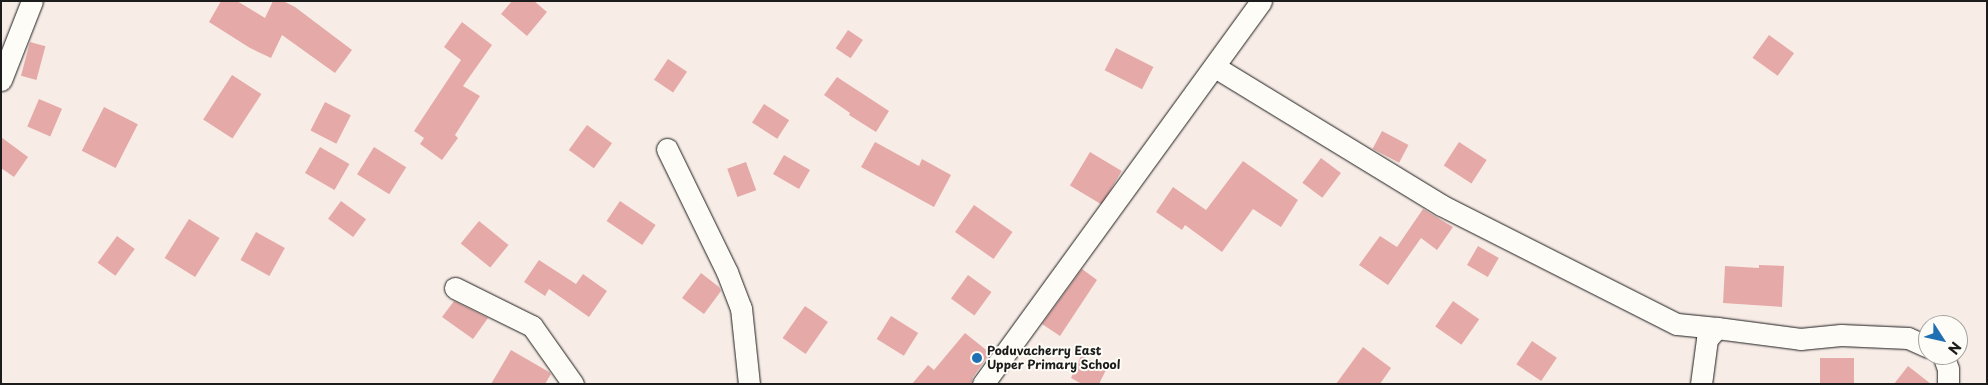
<!DOCTYPE html>
<style>
body{margin:0}
#map{position:relative;width:1988px;height:385px;overflow:hidden;background:#f8ece7;font-family:"Playpen Sans",sans-serif}
div>[style]{position:absolute}
.building>*{inset:0;background:#e5aaa7;transform-origin:0 0}
.roads{filter:drop-shadow(0 0 1px #1c1c1c) drop-shadow(0 0 1px #1c1c1c)}
.minor>*{height:21px;margin:-10.5px;padding:0 10.5px;transform-origin:10.5px;border-radius:10.5px;background:#fdfcf7}
.dots>*{width:14px;height:14px;translate:-50% -50%;box-sizing:border-box;border:2px solid #fdfcf7;border-radius:50%}
span{translate:-50% -50%;white-space:nowrap;text-align:center;line-height:1.15;-webkit-text-stroke:4px #fdfcf7;paint-order:stroke}
.poi-label{font-size:12px;color:#1c1c1c;font-weight:700}
.left{translate:0 -50%;text-align:left}
.frame{position:absolute;inset:0;border:2px solid #1c1c1c;pointer-events:none}
.north{position:absolute;left:1918px;top:315px;width:50px;height:50px;box-sizing:border-box;background:#fdfcf7;border:1px solid #a3a29f;border-radius:50%;rotate:125deg;font-size:14px;font-weight:700;line-height:20px;text-align:center;color:#1c1c1c}
.north::after{content:'';display:block;margin:auto;width:18px;height:22px;background:#1f6fb2;clip-path:polygon(50% 0,100% 100%,50% 72%,0 100%)}
</style>
<div id="map">
<div class="building">
<i style="clip-path:polygon(221px 1px,237px 1px,265px 18px,273px 1px,283px 1px,295px 7px,352px 50px,335px 73px,282px 35px,271px 58px,250px 48px,209px 22px)"></i>
<i style="clip-path:polygon(512px 1px,534px 1px,547px 12px,527px 36px,501px 14px)"></i>
<i style="clip-path:polygon(462px 22px,492px 45px,463px 86px,480px 96px,455px 135px,458px 138px,442px 160px,420px 144px,424px 138px,414px 131px,461px 60px,444px 47px)"></i>
<i style="left:848px;top:30px;width:18px;height:22px;rotate:34deg"></i>
<i style="left:1769px;top:35px;width:31px;height:28px;rotate:36deg"></i>
<i style="left:30px;top:42px;width:16px;height:35px;rotate:15deg"></i>
<i style="left:1116px;top:48px;width:42px;height:25px;rotate:27deg"></i>
<i style="left:668px;top:59px;width:23px;height:25px;rotate:34deg"></i>
<i style="left:232px;top:75px;width:35px;height:53px;rotate:33deg"></i>
<i style="clip-path:polygon(837px 77px,889px 111px,876px 132px,849px 115px,850px 113px,824px 95px)"></i>
<i style="left:39px;top:99px;width:25px;height:30px;rotate:23deg"></i>
<i style="left:325px;top:102px;width:29px;height:32px;rotate:27deg"></i>
<i style="left:764px;top:104px;width:30px;height:22px;rotate:33deg"></i>
<i style="left:104px;top:107px;width:38px;height:49px;rotate:27deg"></i>
<i style="left:587px;top:125px;width:31px;height:31px;rotate:36deg"></i>
<i style="left:1382px;top:131px;width:30px;height:20px;rotate:28deg"></i>
<i style="clip-path:polygon(1px 137px,28px 157px,14px 177px,1px 168px)"></i>
<i style="clip-path:polygon(875px 142px,919px 166px,922px 159px,951px 175px,934px 207px,861px 167px)"></i>
<i style="left:1459px;top:142px;width:33px;height:28px;rotate:33deg"></i>
<i style="left:320px;top:147px;width:34px;height:30px;rotate:30deg"></i>
<i style="left:374px;top:147px;width:38px;height:32px;rotate:32deg"></i>
<i style="left:1090px;top:152px;width:37px;height:39px;rotate:31deg"></i>
<i style="left:784px;top:155px;width:30px;height:22px;rotate:30deg"></i>
<i style="left:1321px;top:158px;width:25px;height:31px;rotate:37deg"></i>
<i style="clip-path:polygon(1243px 161px,1298px 200px,1281px 227px,1253px 209px,1222px 252px,1185px 225px,1182px 230px,1156px 212px,1173px 187px,1206px 210px)"></i>
<i style="left:746px;top:162px;width:30px;height:20px;rotate:70deg"></i>
<i style="left:341px;top:201px;width:31px;height:22px;rotate:36deg"></i>
<i style="left:620px;top:201px;width:43px;height:24px;rotate:34deg"></i>
<i style="left:974px;top:205px;width:47px;height:33px;rotate:35deg"></i>
<i style="clip-path:polygon(1423px 209px,1453px 227px,1437px 250px,1421px 238px,1388px 285px,1359px 265px,1380px 236px,1397px 247px)"></i>
<i style="left:189px;top:219px;width:36px;height:46px;rotate:32deg"></i>
<i style="left:479px;top:221px;width:38px;height:29px;rotate:39deg"></i>
<i style="left:256px;top:232px;width:33px;height:32px;rotate:29deg"></i>
<i style="left:117px;top:236px;width:22px;height:33px;rotate:36deg"></i>
<i style="left:1478px;top:246px;width:24px;height:22px;rotate:30deg"></i>
<i style="clip-path:polygon(539px 260px,576px 284px,583px 274px,607px 291px,589px 317px,549px 289px,545px 296px,524px 282px)"></i>
<i style="clip-path:polygon(1759px 265px,1784px 266px,1782px 307px,1723px 303px,1725px 266px,1759px 268px)"></i>
<i style="clip-path:polygon(1082px 269px,1097px 280px,1060px 336px,1042px 324px)"></i>
<i style="clip-path:polygon(701px 273px,719px 287px,721px 291px,704px 314px,682px 298px)"></i>
<i style="left:968px;top:275px;width:29px;height:29px;rotate:36deg"></i>
<i style="clip-path:polygon(454px 301px,488px 318px,473px 339px,442px 317px)"></i>
<i style="left:1453px;top:301px;width:32px;height:31px;rotate:35deg"></i>
<i style="left:805px;top:306px;width:28px;height:39px;rotate:35deg"></i>
<i style="left:891px;top:316px;width:32px;height:27px;rotate:32deg"></i>
<i style="clip-path:polygon(965px 333px,990px 353px,973px 377px,971px 384px,912px 384px,928px 365px,934px 370px)"></i>
<i style="left:1532px;top:341px;width:30px;height:28px;rotate:34deg"></i>
<i style="clip-path:polygon(1363px 347px,1391px 368px,1380px 384px,1336px 384px)"></i>
<i style="clip-path:polygon(511px 350px,549px 372px,551px 374px,545px 384px,491px 384px)"></i>
<i style="clip-path:polygon(1081px 356px,1107px 368px,1099px 384px,1082px 384px,1071px 378px)"></i>
<i style="left:1820px;top:358px;width:34px;height:25px"></i>
<i style="clip-path:polygon(1908px 366px,1931px 384px,1894px 384px)"></i>
</div>
<div class="roads">
<div class="minor">
<i style="left:1215px;top:67px;width:265px;rotate:31.4deg"></i>
<i style="left:1441px;top:205px;width:264px;rotate:26.8deg"></i>
<i style="left:1677px;top:324px;width:40px;rotate:5.7deg"></i>
<i style="left:1px;top:80px;width:85px;rotate:-68.6deg"></i>
<i style="left:667px;top:149px;width:137px;rotate:64deg"></i>
<i style="left:727px;top:272px;width:39px;rotate:69deg"></i>
<i style="left:741px;top:308px;width:76px;rotate:84deg"></i>
<i style="left:455px;top:288px;width:86px;rotate:26.3deg"></i>
<i style="left:532px;top:326px;width:71px;rotate:54.7deg"></i>
<i style="left:1943px;top:355px;width:15px;rotate:70deg"></i>
<i style="left:1948px;top:369px;width:15px;rotate:90deg"></i>
<i style="left:983px;top:384px;width:473px;rotate:-54deg"></i>
<i style="left:1701px;top:384px;width:45px;rotate:-82.4deg"></i>
<i style="left:1707px;top:339px;width:15px;rotate:-48deg"></i>
<i style="left:1717px;top:328px;width:84px;rotate:7.5deg"></i>
<i style="left:1800px;top:339px;width:41px;rotate:-5.6deg"></i>
<i style="left:1841px;top:335px;width:67px;rotate:2.6deg"></i>
<i style="left:1908px;top:338px;width:22px;rotate:24deg"></i>
</div>
</div>
<div class="dots">
<i style="left:977px;top:358px;background:#1f6fb2"></i>
</div>
<div class="poi-label">
<span class="left" style="left:987px;top:358px">Poduvacherry East<br>Upper Primary School</span>
</div>
<div class="frame"></div>
<div class="north">N</div>
</div>
